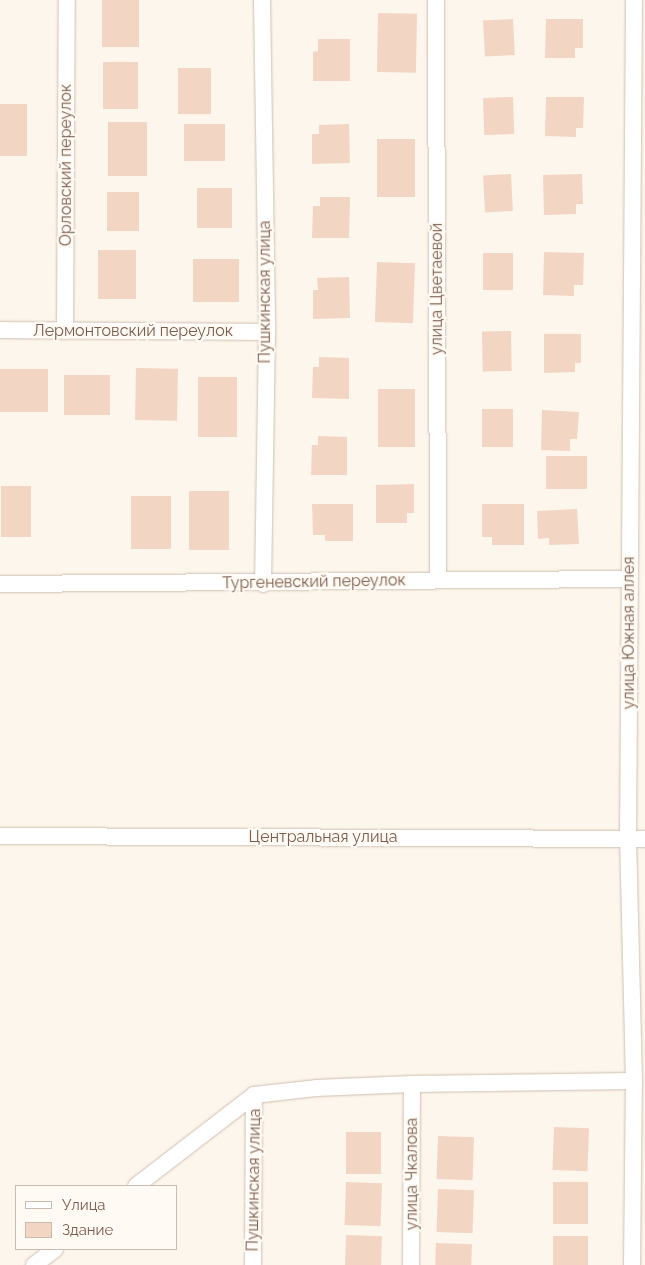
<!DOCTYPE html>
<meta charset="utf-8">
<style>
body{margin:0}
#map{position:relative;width:645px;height:1265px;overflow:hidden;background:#fdf6ec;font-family:Raleway,sans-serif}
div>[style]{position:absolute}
.building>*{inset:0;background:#f3d5c3;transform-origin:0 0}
.roads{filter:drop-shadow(0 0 1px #d1beb0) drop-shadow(0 0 1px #d1beb0)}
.street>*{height:16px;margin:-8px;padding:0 8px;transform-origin:8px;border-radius:8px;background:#fff}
span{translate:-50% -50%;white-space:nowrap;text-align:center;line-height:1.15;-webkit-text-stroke:4.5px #fffaf3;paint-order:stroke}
.street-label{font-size:16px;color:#7a5c4d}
.legend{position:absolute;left:15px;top:1185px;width:162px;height:65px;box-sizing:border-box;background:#fffaf3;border:1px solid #cabbb1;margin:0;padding:6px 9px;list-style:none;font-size:15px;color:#7a5c4d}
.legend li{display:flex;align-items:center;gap:10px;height:25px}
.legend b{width:25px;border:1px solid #cabbb1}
</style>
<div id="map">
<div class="building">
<i style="left:102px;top:0;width:37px;height:47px"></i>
<i style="left:378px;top:13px;width:39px;height:59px;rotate:1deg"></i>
<i style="left:513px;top:19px;width:36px;height:30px;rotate:87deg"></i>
<i style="clip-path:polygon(546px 19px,583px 19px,583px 48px,575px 48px,575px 58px,545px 58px)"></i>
<i style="clip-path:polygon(318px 39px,350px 39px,350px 81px,313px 81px,313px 52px,318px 51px)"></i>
<i style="left:103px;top:62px;width:35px;height:47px"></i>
<i style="left:178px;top:68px;width:33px;height:46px"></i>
<i style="left:513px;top:97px;width:37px;height:30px;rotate:88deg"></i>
<i style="clip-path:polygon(546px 97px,584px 97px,583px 128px,576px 128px,576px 137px,545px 136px)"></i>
<i style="left:0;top:104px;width:27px;height:52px"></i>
<i style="left:108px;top:122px;width:39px;height:54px"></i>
<i style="left:225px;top:124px;width:37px;height:41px;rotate:90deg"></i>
<i style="clip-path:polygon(349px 124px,350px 163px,312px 164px,312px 134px,319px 134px,319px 125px)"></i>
<i style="left:377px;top:139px;width:38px;height:58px"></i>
<i style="left:511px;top:174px;width:37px;height:28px;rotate:87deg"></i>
<i style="clip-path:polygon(582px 174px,583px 204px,576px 204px,576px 214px,544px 215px,543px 175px)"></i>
<i style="left:197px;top:188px;width:35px;height:40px"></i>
<i style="left:107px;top:192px;width:32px;height:39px"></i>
<i style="clip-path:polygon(320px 197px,350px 197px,349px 238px,312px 238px,313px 206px,320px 206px)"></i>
<i style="left:98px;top:250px;width:38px;height:49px"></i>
<i style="clip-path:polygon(544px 252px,584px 253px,583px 285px,574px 285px,574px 296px,543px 295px)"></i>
<i style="left:483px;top:253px;width:30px;height:37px"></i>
<i style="left:193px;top:259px;width:46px;height:43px"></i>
<i style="left:377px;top:262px;width:38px;height:60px;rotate:2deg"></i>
<i style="clip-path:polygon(349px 277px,350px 318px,313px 319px,313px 290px,318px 290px,317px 278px)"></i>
<i style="left:511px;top:331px;width:40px;height:29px;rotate:89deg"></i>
<i style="clip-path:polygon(544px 334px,581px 334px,581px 363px,575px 363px,575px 372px,544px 373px)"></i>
<i style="clip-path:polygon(319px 357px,349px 358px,349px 399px,312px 398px,313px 367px,319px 367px)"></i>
<i style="left:136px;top:368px;width:42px;height:52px;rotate:1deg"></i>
<i style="left:0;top:369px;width:48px;height:43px"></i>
<i style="left:64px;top:375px;width:46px;height:40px"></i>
<i style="left:198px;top:377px;width:39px;height:60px"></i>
<i style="left:378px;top:389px;width:37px;height:58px"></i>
<i style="left:482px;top:409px;width:31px;height:38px"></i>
<i style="clip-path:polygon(542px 410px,579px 412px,577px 439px,570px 439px,570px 451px,541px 450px)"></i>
<i style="clip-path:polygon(318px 436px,347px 437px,347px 475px,311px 475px,312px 445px,318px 445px)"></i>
<i style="left:546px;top:456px;width:41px;height:33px"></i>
<i style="clip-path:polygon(414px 484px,414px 513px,407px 513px,407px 523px,376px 523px,376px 485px)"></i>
<i style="left:31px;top:486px;width:51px;height:30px;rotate:90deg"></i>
<i style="left:189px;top:491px;width:40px;height:59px"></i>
<i style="left:131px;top:496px;width:40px;height:53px"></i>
<i style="clip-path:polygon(312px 504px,353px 504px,353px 541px,325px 541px,325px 535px,313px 535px)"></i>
<i style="clip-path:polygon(482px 504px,524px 504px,524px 545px,492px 545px,492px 537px,482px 537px)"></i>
<i style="clip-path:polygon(577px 509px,579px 544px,549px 545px,549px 538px,538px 539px,537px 511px)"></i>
<i style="left:554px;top:1127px;width:35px;height:43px;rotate:2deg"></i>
<i style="left:346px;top:1132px;width:35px;height:42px"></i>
<i style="left:438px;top:1136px;width:36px;height:43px;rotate:2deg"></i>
<i style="left:346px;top:1182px;width:36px;height:43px;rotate:2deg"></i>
<i style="left:553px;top:1182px;width:35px;height:42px"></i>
<i style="left:438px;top:1189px;width:36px;height:43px;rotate:2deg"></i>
<i style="left:346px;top:1235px;width:36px;height:30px;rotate:2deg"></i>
<i style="left:553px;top:1236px;width:35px;height:29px"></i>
<i style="left:436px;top:1243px;width:36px;height:22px;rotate:2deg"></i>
</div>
<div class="roads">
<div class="street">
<i style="left:262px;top:0;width:332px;rotate:89.1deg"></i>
<i style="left:267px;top:332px;width:252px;rotate:90.9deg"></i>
<i style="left:436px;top:0;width:579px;rotate:89.8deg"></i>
<i style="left:0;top:330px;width:267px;rotate:0.4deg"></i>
<i style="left:65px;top:331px;width:331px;rotate:-89.7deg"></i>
<i style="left:0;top:584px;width:629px;rotate:-0.46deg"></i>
<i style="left:0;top:836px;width:645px;rotate:0.27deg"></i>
<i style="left:136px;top:1186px;width:149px;rotate:-37.6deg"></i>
<i style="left:254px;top:1095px;width:62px;rotate:-6.4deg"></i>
<i style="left:316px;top:1088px;width:96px;rotate:-2.4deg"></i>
<i style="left:412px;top:1084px;width:222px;rotate:-0.8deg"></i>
<i style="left:34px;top:1265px;width:26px;rotate:-37deg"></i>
<i style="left:253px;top:1265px;width:170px;rotate:-89.7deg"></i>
<i style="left:411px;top:1265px;width:181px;rotate:-89.7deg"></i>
<i style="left:632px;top:1265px;width:184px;rotate:-89.4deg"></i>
<i style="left:634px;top:1081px;width:242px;rotate:-91.4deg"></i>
<i style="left:628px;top:839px;width:839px;rotate:-89.59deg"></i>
</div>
</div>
<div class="street-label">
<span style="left:66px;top:165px;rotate:-90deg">Орловский переулок</span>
<span style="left:437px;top:289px;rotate:-90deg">улица Цветаевой</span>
<span style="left:265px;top:292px;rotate:-90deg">Пушкинская улица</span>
<span style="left:133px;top:331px">Лермонтовский переулок</span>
<span style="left:314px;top:582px;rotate:-1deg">Тургеневский переулок</span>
<span style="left:629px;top:633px;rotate:-90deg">улица Южная аллея</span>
<span style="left:323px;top:837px">Центральная улица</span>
<span style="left:412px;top:1174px;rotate:-90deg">улица Чкалова</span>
<span style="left:254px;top:1180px;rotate:-89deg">Пушкинская улица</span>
</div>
<ul class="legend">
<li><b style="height:6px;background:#fff"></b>Улица</li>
<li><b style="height:14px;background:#f3d5c3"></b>Здание</li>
</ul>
</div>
